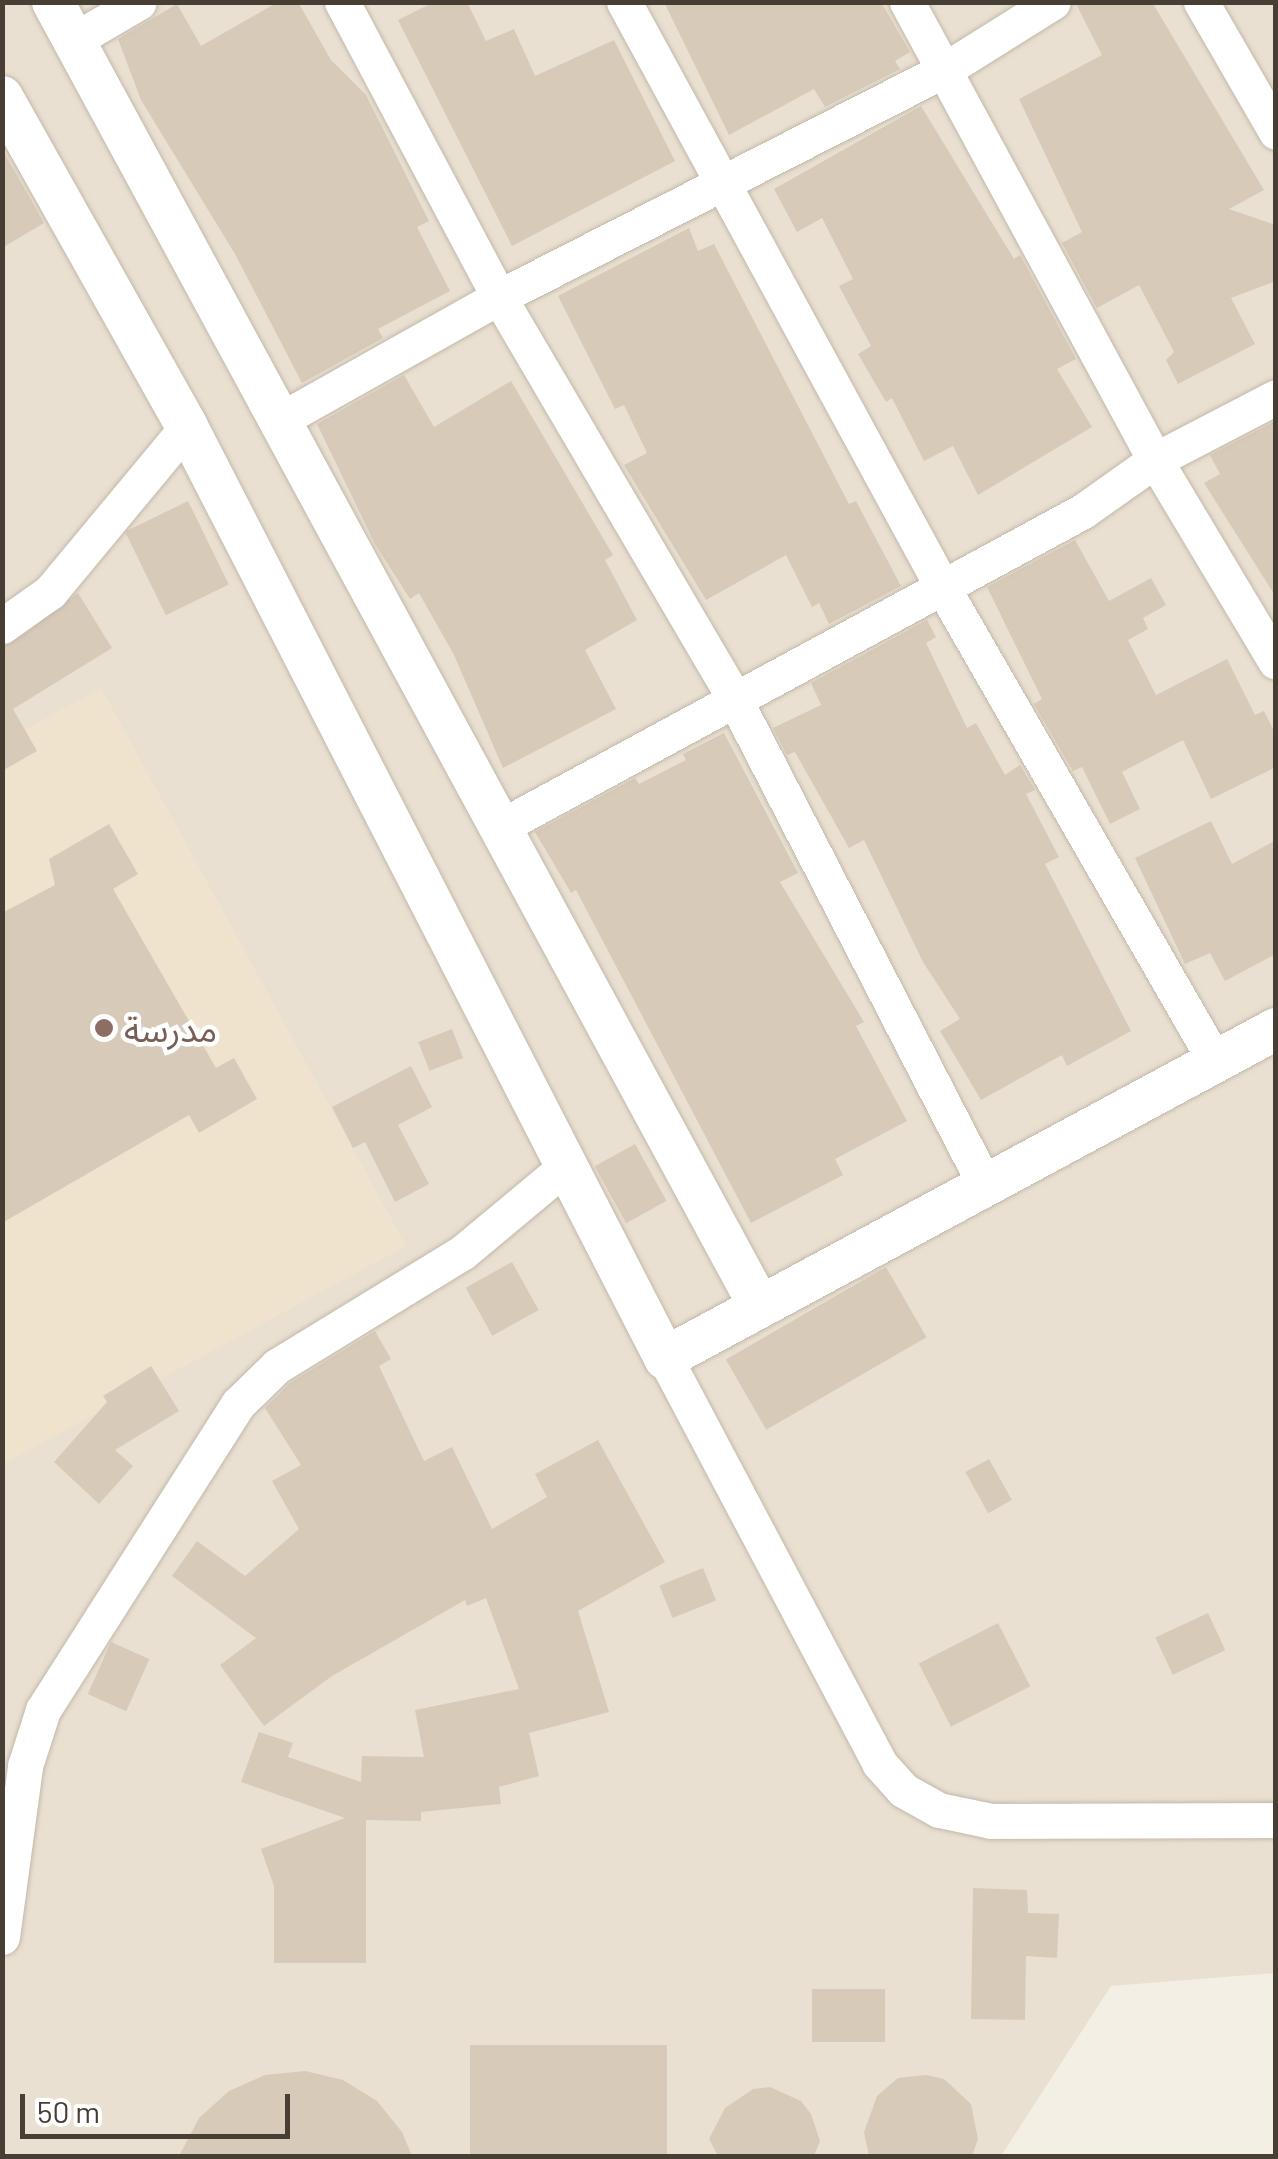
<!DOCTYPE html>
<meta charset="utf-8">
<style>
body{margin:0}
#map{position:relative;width:1278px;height:2159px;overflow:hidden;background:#f4efe5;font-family:Barlow,"Noto Sans Arabic",sans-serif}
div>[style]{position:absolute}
.residential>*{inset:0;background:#e9e0d2}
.education>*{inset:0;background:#efe3cd}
.building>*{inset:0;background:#d7cab9;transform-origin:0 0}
.roads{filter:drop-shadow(0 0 2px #c3b9a9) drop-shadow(0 0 2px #c3b9a9)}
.minor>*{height:35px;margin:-17.5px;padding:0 17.5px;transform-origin:17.5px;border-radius:17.5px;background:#fff}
.tertiary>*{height:42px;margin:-21px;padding:0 21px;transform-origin:21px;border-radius:21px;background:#fff}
.dots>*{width:28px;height:28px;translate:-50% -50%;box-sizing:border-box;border:5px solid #fff;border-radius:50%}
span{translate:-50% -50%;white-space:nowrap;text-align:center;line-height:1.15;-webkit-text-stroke:9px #fff;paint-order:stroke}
.education-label{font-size:35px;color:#785e54}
.left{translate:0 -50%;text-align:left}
.frame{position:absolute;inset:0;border:5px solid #473f34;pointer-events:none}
.scale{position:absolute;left:20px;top:2094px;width:270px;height:45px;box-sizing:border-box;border:5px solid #473f34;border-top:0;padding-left:12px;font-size:30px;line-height:35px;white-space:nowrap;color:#473f34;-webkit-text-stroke:8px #fff;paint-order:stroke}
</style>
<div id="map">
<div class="residential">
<i style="clip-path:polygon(3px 3px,1275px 3px,1275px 1973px,1111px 1986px,1001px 2156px,3px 2156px)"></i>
</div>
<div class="education">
<i style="clip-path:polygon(101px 688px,406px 1246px,3px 1464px,3px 742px)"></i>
</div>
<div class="building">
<i style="clip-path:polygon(278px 2px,298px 2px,331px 60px,366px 95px,429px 221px,417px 227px,450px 291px,378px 329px,383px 338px,302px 383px,235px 254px,141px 100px,118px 39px,177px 4px,201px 46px)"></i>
<i style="clip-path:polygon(434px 2px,467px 2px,486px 41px,514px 29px,535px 76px,614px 40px,675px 161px,512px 246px,398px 20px)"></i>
<i style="clip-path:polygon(664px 2px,881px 2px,910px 52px,895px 61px,900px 69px,825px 107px,814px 89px,729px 135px)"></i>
<i style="clip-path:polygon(1075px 2px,1152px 2px,1264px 190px,1229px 209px,1276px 225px,1276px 281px,1231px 298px,1255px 344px,1178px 384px,1166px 360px,1174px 352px,1139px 285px,1097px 308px,1062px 243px,1082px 232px,1019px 99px,1102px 55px)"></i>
<i style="clip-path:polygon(921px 106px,1014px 259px,1020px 255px,1076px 359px,1057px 369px,1092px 427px,978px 495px,953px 446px,924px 461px,892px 398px,886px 402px,858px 354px,871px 346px,839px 286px,853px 279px,822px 218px,797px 232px,774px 189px)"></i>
<i style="clip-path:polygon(2px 149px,44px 223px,2px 248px)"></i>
<i style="clip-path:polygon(689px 228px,698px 251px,714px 244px,849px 504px,856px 501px,901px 586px,829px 624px,819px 603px,812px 607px,786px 555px,706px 600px,624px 465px,647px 453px,624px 405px,615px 409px,558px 296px)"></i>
<i style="clip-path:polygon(404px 375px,434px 427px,511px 381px,613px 555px,605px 560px,637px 620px,585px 650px,616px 709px,503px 768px,454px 655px,419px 593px,410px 599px,375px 544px,317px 424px)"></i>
<i style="clip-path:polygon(1276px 421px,1276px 597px,1204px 483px,1220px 474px,1210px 455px)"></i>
<i style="left:188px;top:501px;width:93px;height:70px;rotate:64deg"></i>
<i style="clip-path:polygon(1075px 540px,1109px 601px,1151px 578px,1166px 605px,1143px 618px,1148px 629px,1128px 640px,1156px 695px,1227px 659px,1255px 715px,1264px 711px,1276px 735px,1276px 767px,1211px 799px,1183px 740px,1122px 772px,1140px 809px,1110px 824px,1082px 767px,1073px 771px,1034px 704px,1042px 699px,987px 587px)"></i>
<i style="clip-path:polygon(78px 593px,112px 648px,13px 709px,37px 751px,2px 771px,2px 647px)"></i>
<i style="clip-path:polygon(927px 620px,936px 637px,926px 643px,967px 728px,976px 723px,1005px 775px,1020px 765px,1035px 790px,1026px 794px,1059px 857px,1045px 864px,1131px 1031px,1067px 1066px,1062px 1055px,981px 1100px,940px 1031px,960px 1019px,923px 962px,864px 840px,849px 848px,795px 752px,787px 755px,773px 728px,821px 705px,811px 683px)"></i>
<i style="clip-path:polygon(724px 733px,798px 873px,780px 882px,864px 1022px,856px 1026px,907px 1121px,835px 1159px,843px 1175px,751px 1223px,576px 890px,571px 893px,535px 832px,635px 778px,639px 784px,686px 760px,683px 754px)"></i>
<i style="clip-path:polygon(1211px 821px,1232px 864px,1276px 840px,1276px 954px,1225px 981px,1210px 953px,1185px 964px,1135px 858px)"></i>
<i style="clip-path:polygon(109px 824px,138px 874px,113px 889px,216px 1068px,234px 1058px,257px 1099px,199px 1133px,189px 1115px,2px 1223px,2px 913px,55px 885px,49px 859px)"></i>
<i style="left:452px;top:1029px;width:31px;height:36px;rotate:69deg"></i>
<i style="clip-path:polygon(411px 1066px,432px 1107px,398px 1125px,429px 1184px,395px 1202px,365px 1142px,353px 1148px,332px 1107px)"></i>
<i style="left:635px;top:1144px;width:65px;height:46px;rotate:61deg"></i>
<i style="left:512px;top:1262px;width:55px;height:53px;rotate:61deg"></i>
<i style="left:886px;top:1267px;width:81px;height:185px;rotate:60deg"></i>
<i style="clip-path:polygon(375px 1331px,391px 1359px,379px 1366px,424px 1461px,452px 1447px,492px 1529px,547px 1497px,535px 1474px,598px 1440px,665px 1562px,578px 1611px,609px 1712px,529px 1733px,539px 1776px,499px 1787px,501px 1804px,421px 1812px,421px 1821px,366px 1820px,366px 1963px,274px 1963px,274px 1886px,261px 1849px,345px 1818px,241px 1782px,259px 1732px,293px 1743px,288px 1757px,361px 1782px,362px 1756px,424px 1757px,415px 1710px,519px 1689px,486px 1598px,467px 1606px,465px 1600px,332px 1676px,264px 1726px,220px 1665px,256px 1638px,172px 1576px,197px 1541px,245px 1576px,299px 1529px,272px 1481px,301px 1465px,265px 1408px,290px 1383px)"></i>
<i style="clip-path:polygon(151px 1366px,179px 1411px,115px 1450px,133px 1466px,99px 1504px,54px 1462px,107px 1402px,103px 1396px)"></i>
<i style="left:989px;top:1459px;width:47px;height:27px;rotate:61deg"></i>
<i style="left:703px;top:1568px;width:35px;height:47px;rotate:68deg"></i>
<i style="left:1208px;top:1613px;width:41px;height:58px;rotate:65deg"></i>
<i style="left:998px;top:1623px;width:71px;height:89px;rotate:63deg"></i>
<i style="left:111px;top:1642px;width:42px;height:57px;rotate:24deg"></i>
<i style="clip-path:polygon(973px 1888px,1027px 1890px,1028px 1913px,1059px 1914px,1057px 1958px,1026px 1956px,1025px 2020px,971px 2019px)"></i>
<i style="left:812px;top:1989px;width:73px;height:53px"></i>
<i style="left:470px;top:2045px;width:197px;height:111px"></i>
<i style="clip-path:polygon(305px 2071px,343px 2080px,377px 2101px,402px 2132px,412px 2156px,179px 2156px,199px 2118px,229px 2091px,265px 2075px)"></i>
<i style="clip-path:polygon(926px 2075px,944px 2079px,971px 2104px,978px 2139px,972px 2156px,869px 2156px,864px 2132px,877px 2096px,898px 2078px)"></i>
<i style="clip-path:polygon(770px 2087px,801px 2101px,811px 2114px,820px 2141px,814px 2156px,718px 2156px,709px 2139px,725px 2108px,753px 2089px)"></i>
</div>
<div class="roads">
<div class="minor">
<i style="left:342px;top:2px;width:334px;rotate:62deg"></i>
<i style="left:499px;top:297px;width:465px;rotate:59.6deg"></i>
<i style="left:734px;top:698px;width:548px;rotate:62.73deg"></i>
<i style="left:624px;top:2px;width:667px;rotate:61.44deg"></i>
<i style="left:943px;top:588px;width:546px;rotate:60.1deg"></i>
<i style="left:907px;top:2px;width:521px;rotate:61.57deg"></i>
<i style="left:1155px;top:460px;width:235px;rotate:59.1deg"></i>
<i style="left:1201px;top:2px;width:150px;rotate:60deg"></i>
<i style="left:74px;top:40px;width:75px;rotate:-30.3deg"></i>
<i style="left:280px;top:420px;width:251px;rotate:-29.3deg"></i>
<i style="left:499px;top:297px;width:502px;rotate:-27.02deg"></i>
<i style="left:946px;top:69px;width:126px;rotate:-32.1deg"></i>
<i style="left:2px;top:626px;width:59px;rotate:-35.3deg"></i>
<i style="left:50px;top:592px;width:214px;rotate:-50.3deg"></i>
<i style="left:500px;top:827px;width:663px;rotate:-28.46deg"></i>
<i style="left:1083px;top:511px;width:88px;rotate:-35.3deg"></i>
<i style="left:1155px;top:460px;width:136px;rotate:-27.5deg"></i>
<i style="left:665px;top:1358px;width:458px;rotate:62.1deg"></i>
<i style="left:879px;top:1763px;width:36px;rotate:48deg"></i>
<i style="left:903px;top:1790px;width:41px;rotate:29.1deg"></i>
<i style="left:939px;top:1810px;width:53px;rotate:11.9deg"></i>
<i style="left:991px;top:1821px;width:285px;rotate:-0.2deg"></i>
<i style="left:2px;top:1937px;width:173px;rotate:-82.3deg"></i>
<i style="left:25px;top:1766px;width:59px;rotate:-72.2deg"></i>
<i style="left:43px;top:1710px;width:363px;rotate:-57.5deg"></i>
<i style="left:238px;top:1404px;width:54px;rotate:-44.3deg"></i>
<i style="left:277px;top:1366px;width:218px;rotate:-31.5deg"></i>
<i style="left:463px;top:1252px;width:133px;rotate:-39.8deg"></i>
</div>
<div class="tertiary">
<i style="left:53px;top:2px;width:1484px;rotate:61.55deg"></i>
<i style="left:2px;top:97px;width:378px;rotate:60.7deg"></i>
<i style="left:187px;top:427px;width:1047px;rotate:62.82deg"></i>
<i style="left:665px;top:1358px;width:694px;rotate:-28.3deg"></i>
</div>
</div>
<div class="dots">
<i style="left:104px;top:1028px;background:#8d6e63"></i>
</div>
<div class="education-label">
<span class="left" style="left:124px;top:1028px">مدرسة</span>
</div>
<div class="frame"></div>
<div class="scale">50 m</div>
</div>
